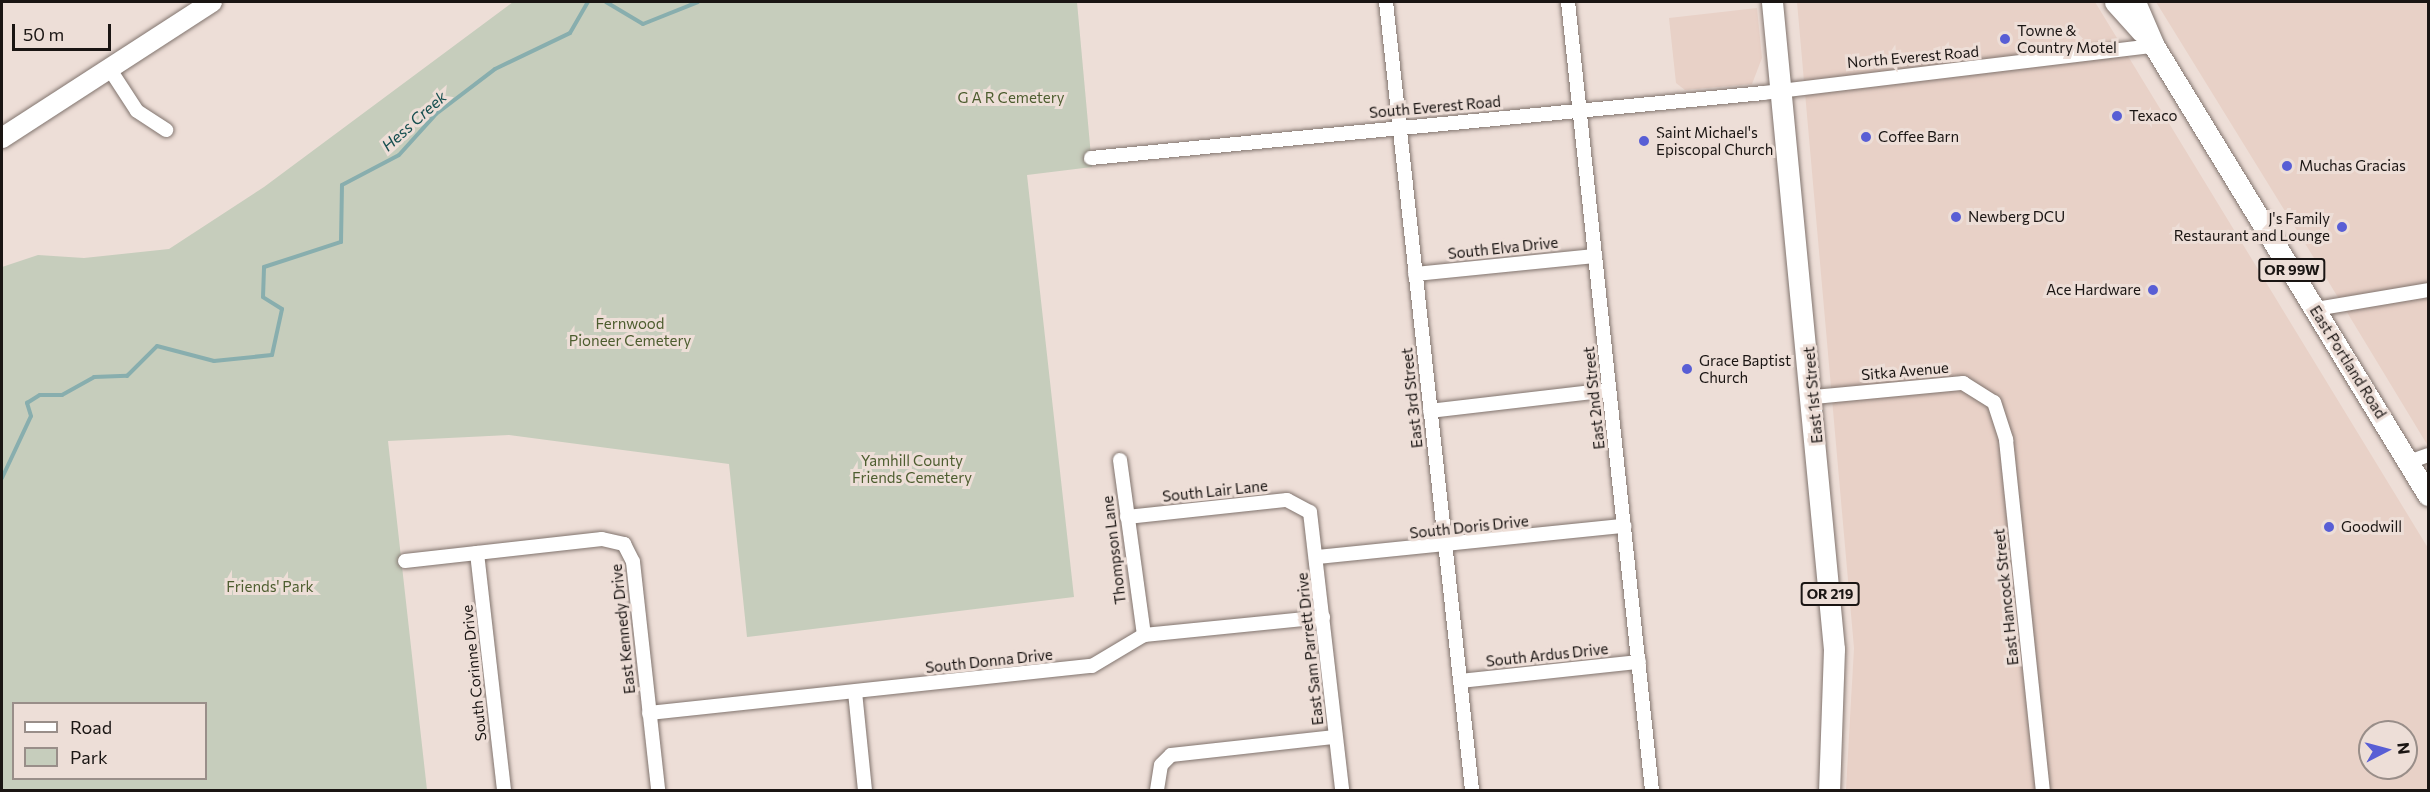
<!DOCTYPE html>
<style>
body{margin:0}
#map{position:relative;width:2430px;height:792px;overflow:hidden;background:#edded7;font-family:Commissioner,sans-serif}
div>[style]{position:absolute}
.built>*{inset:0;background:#e8d1c7}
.green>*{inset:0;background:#c6cdbc}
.stream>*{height:4px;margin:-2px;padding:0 2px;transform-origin:2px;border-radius:2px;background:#88aeae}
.roads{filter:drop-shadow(0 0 2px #81746e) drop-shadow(0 0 2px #81746e)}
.street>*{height:14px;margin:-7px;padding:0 7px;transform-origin:7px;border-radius:7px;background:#fff}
.secondary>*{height:20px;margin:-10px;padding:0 10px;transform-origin:10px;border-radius:10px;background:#fff}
.primary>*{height:21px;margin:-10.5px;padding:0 10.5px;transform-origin:10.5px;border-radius:10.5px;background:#fff}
.dots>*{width:16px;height:16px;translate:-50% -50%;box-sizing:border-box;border:3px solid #edded7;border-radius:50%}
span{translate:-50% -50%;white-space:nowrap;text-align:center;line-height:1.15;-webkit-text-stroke:6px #edded7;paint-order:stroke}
.shield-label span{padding:2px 4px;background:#edded7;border:2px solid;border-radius:4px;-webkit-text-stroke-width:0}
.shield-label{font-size:14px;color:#1a1513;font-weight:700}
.poi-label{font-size:15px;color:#1a1513}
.left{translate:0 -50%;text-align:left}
.right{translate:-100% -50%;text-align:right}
.street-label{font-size:15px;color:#1a1513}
.park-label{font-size:15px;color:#4d5d2f}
.water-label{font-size:16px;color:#174f50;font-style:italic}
.frame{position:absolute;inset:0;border:3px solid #1a1513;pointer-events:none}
.legend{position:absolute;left:12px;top:702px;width:195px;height:78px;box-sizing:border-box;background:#edded7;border:2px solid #998e89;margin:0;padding:8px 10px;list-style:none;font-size:18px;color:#1a1513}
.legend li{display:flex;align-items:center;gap:12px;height:30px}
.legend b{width:30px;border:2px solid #998e89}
.north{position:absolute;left:2358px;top:720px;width:60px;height:60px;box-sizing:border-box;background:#edded7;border:2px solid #998e89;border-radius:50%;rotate:84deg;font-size:16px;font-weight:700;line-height:24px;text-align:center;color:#1a1513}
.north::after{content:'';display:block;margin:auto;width:21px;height:27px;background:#585ed5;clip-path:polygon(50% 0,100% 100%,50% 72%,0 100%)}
.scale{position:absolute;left:12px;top:24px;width:99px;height:27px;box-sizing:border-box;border:3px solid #1a1513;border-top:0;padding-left:8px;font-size:18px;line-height:21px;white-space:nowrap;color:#1a1513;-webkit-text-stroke:4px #edded7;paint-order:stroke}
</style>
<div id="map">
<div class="built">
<i style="clip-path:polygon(evenodd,1797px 2px,2095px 2px,2428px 548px,2428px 790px,1846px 790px,1854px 648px,1797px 2px,2370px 732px,2406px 732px,2406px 768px,2370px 768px,2370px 732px)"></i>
<i style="clip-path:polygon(2156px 2px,2428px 2px,2428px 446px,2322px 271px)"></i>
<i style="clip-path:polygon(1757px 8px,1762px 58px,1752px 84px,1685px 90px,1676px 83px,1669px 18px)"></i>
</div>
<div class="green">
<i style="clip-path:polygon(evenodd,513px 2px,1077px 2px,1092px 167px,1027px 175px,1074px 597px,747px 637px,729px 464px,509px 435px,388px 441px,427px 790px,2px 790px,2px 267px,38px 255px,84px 258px,169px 249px,264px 187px,513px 2px,14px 704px,206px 704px,206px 778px,14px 778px,14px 704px)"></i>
</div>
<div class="stream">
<i style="left:606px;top:2px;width:43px;rotate:30.7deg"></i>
<i style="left:643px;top:24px;width:59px;rotate:-21.8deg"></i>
<i style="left:2px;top:478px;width:68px;rotate:-64.9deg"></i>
<i style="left:31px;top:416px;width:14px;rotate:-107deg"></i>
<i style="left:27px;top:403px;width:15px;rotate:-32deg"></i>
<i style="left:40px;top:395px;width:22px"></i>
<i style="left:62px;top:395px;width:37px;rotate:-29deg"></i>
<i style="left:94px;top:377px;width:33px;rotate:-2deg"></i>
<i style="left:127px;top:376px;width:42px;rotate:-45deg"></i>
<i style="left:157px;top:346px;width:59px;rotate:14.7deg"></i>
<i style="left:214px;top:361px;width:58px;rotate:-5.9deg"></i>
<i style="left:272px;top:355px;width:47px;rotate:-77.7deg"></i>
<i style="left:282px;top:309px;width:22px;rotate:-148deg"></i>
<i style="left:263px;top:297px;width:30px;rotate:-88deg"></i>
<i style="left:264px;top:267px;width:81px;rotate:-18deg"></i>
<i style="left:341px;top:242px;width:57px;rotate:-89deg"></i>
<i style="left:342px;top:185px;width:64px;rotate:-27.8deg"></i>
<i style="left:399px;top:155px;width:55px;rotate:-47.9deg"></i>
<i style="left:436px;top:114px;width:74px;rotate:-37.3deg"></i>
<i style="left:495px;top:69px;width:83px;rotate:-25.6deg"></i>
<i style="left:570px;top:33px;width:36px;rotate:-60deg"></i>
</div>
<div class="roads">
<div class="street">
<i style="left:1386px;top:2px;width:793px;rotate:83.77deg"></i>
<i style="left:1568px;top:2px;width:792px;rotate:83.92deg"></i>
<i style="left:109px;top:68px;width:51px;rotate:56.9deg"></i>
<i style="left:137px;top:111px;width:35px;rotate:33deg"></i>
<i style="left:1091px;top:158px;width:675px;rotate:-5.52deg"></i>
<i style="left:1763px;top:93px;width:394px;rotate:-6.9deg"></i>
<i style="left:1415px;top:274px;width:181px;rotate:-5.7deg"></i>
<i style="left:2316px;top:309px;width:114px;rotate:-9.6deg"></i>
<i style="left:1814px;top:397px;width:150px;rotate:-5.4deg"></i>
<i style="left:1963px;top:383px;width:36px;rotate:32deg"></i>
<i style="left:1994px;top:402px;width:40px;rotate:72deg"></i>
<i style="left:2006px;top:440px;width:352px;rotate:84deg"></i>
<i style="left:1430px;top:411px;width:180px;rotate:-6.7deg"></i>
<i style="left:1120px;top:460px;width:177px;rotate:82.2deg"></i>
<i style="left:2409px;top:462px;width:20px;rotate:-20deg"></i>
<i style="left:1127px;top:517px;width:161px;rotate:-6.1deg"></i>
<i style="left:1287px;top:500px;width:26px;rotate:28deg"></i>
<i style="left:1310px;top:512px;width:280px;rotate:83.4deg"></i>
<i style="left:477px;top:553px;width:239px;rotate:83.5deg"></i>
<i style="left:1317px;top:557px;width:309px;rotate:-5.8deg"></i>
<i style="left:405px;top:561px;width:198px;rotate:-6.4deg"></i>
<i style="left:602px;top:539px;width:23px;rotate:13deg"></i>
<i style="left:624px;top:544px;width:20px;rotate:63deg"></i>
<i style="left:633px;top:562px;width:229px;rotate:83.7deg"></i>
<i style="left:1460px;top:681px;width:180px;rotate:-6.1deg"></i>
<i style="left:855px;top:692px;width:99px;rotate:84.2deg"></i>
<i style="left:649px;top:713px;width:445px;rotate:-6.1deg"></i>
<i style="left:1092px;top:666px;width:61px;rotate:-30.8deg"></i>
<i style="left:1144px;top:635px;width:180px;rotate:-5.7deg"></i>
<i style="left:1157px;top:790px;width:25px;rotate:-81deg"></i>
<i style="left:1161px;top:765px;width:14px;rotate:-45deg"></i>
<i style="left:1171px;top:755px;width:165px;rotate:-6.3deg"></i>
</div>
<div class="secondary">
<i style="left:2px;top:138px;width:250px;rotate:-32.9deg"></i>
</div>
<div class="primary">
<i style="left:1772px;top:2px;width:650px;rotate:84.53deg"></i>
<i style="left:1834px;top:649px;width:141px;rotate:92deg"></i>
<i style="left:2115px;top:2px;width:40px;rotate:48deg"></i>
<i style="left:2135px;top:2px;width:48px;rotate:66.6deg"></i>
<i style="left:2154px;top:46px;width:526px;rotate:58.61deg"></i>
</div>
</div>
<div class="dots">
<i style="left:2005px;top:39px;background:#585ed5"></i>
<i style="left:2117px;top:116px;background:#585ed5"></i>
<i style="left:1866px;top:137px;background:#585ed5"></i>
<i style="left:1644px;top:141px;background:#585ed5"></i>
<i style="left:2287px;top:166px;background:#585ed5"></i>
<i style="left:1956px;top:217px;background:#585ed5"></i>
<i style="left:2342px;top:227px;background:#585ed5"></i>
<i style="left:2153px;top:290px;background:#585ed5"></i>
<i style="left:1687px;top:369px;background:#585ed5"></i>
<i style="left:2329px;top:527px;background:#585ed5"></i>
</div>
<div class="shield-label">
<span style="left:2292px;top:270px">OR 99W</span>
<span style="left:1830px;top:594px">OR 219</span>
</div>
<div class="poi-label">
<span class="left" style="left:2017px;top:39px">Towne &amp;<br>Country Motel</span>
<span class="left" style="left:2129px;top:116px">Texaco</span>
<span class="left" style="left:1656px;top:141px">Saint Michael's<br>Episcopal Church</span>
<span class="left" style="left:1878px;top:137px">Coffee Barn</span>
<span class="left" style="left:2299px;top:166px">Muchas Gracias</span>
<span class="left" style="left:1968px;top:217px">Newberg DCU</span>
<span class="right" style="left:2330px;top:227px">J's Family<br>Restaurant and Lounge</span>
<span class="right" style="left:2141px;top:290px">Ace Hardware</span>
<span class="left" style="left:1699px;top:369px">Grace Baptist<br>Church</span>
<span class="left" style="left:2341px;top:527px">Goodwill</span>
</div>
<div class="street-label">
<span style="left:1913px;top:57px;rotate:-5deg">North Everest Road</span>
<span style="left:1435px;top:107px;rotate:-5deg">South Everest Road</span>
<span style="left:1503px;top:248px;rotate:-6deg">South Elva Drive</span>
<span style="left:2348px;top:362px;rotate:58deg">East Portland Road</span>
<span style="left:1905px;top:371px;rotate:-5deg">Sitka Avenue</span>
<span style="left:1813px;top:395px;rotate:-95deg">East 1st Street</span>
<span style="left:1412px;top:398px;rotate:-96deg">East 3rd Street</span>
<span style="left:1594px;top:398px;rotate:-96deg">East 2nd Street</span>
<span style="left:1215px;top:491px;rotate:-6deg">South Lair Lane</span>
<span style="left:1469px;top:527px;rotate:-6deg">South Doris Drive</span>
<span style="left:1114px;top:550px;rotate:-97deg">Thompson Lane</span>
<span style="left:2006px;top:597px;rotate:-96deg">East Hancock Street</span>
<span style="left:623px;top:629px;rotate:-96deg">East Kennedy Drive</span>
<span style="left:1310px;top:649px;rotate:-96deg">East Sam Parrett Drive</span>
<span style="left:1547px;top:655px;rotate:-6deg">South Ardus Drive</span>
<span style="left:989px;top:661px;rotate:-6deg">South Donna Drive</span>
<span style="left:474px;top:673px;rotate:-96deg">South Corinne Drive</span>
</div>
<div class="park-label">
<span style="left:1011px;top:98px">G A R Cemetery</span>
<span style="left:630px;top:332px">Fernwood<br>Pioneer Cemetery</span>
<span style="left:912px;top:469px">Yamhill County<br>Friends Cemetery</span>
<span style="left:270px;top:587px">Friends' Park</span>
</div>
<div class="water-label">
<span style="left:414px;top:121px;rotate:-42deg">Hess Creek</span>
</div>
<div class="frame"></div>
<ul class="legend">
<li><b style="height:8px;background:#fff"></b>Road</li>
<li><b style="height:16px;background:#c6cdbc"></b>Park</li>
</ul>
<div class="north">N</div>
<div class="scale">50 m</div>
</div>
